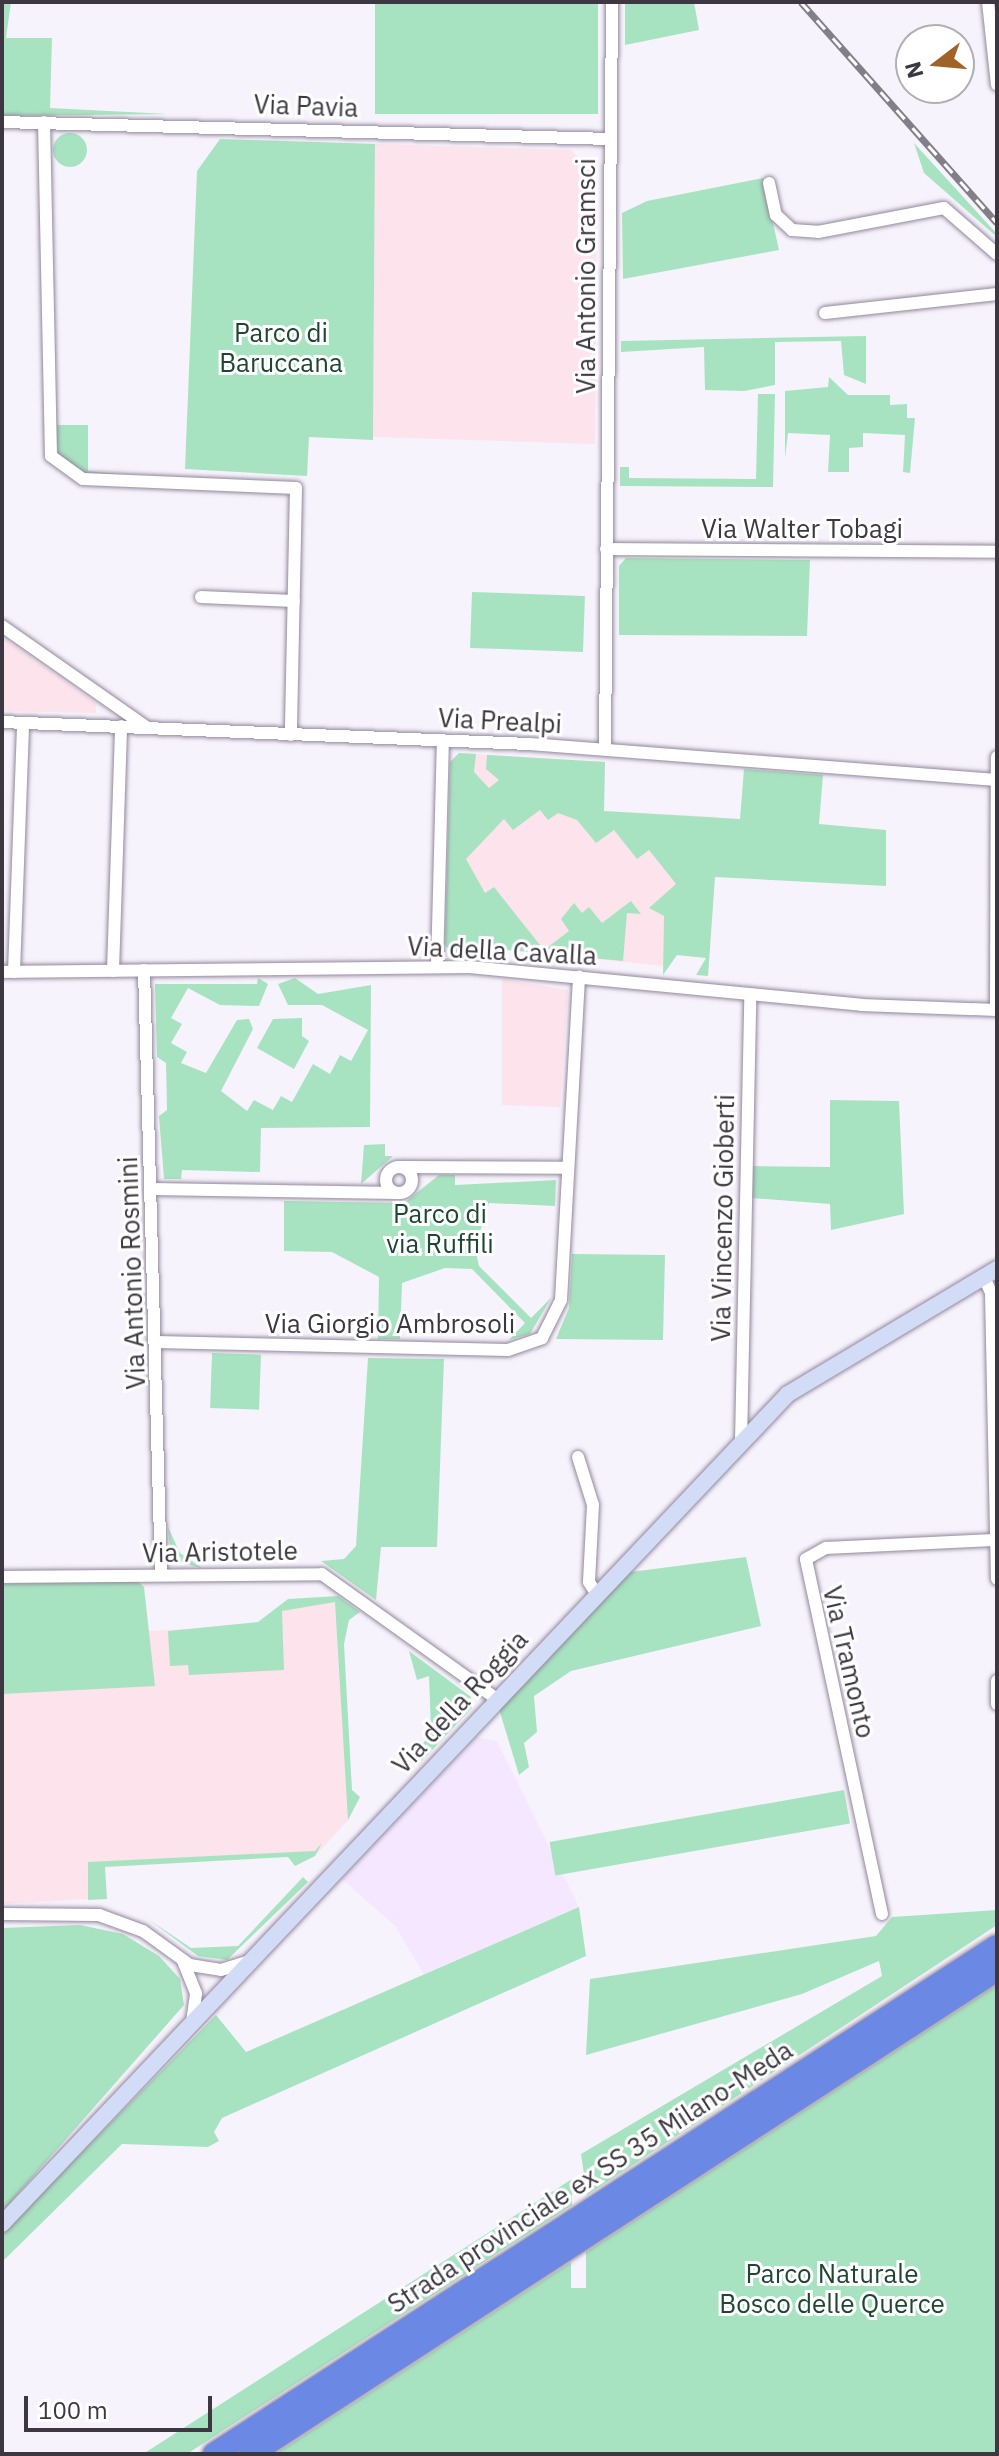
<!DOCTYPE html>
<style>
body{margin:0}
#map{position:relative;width:999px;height:2456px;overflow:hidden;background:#f7f3fc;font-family:"IBM Plex Sans",sans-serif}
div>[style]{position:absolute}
.built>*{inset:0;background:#f4e7ff}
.industrial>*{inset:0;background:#fde3eb}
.green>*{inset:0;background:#a8e3c1;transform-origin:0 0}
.round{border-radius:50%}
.roads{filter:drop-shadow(0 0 2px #92879c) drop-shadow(0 0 2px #92879c)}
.street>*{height:12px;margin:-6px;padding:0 6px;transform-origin:6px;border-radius:6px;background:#fff}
.street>.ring{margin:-6px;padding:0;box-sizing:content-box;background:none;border:12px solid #fff;border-radius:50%}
.secondary>*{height:16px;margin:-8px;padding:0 8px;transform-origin:8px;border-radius:8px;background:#d3dcf7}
.highway>*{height:22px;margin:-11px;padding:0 11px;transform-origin:11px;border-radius:11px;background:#6b89e4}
.rail>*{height:7px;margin-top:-3.5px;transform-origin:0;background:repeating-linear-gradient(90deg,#fff 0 12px,#837f88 0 24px);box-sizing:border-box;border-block:2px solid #837f88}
span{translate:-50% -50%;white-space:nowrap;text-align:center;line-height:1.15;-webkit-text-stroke:6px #fff;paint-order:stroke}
.street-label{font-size:26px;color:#3c3740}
.park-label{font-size:26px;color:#1e4632}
.frame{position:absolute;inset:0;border:4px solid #3c3740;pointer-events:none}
.north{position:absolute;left:895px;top:24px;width:80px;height:80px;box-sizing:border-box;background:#fff;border:2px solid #b1afb3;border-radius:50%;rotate:254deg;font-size:22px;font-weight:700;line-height:32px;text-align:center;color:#3c3740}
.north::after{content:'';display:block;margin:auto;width:28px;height:36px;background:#a06228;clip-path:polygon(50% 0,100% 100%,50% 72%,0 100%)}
.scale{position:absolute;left:24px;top:2396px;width:188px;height:36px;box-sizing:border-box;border:4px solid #3c3740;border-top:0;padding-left:10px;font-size:24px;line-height:28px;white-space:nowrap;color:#3c3740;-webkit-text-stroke:6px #fff;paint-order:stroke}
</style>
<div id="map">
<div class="built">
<i style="clip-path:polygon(476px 1737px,497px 1741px,579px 1907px,424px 1974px,395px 1926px,342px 1879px)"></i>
</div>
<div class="industrial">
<i style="clip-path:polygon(375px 144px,571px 150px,597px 179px,595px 444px,373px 437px)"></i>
<i style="clip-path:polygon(2px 637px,96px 703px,96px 713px,2px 711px)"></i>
<i style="clip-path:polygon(459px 753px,605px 762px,604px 811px,718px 817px,709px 958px,677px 955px,664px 966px,497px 949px,487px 958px,455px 957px,445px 945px,450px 762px)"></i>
<i style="clip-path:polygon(502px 979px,568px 990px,560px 1107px,502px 1105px)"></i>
<i style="clip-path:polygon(338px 1599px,349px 1819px,317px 1854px,88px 1866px,89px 1899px,2px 1904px,2px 1691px,149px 1631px,259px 1625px,289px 1602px)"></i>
</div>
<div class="green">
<i style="clip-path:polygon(2px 2px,11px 2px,6px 38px,52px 38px,50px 108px,167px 114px,2px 116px)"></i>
<i style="left:375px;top:2px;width:223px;height:112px"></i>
<i style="clip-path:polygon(625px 2px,694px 2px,699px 30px,625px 45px)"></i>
<i class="round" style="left:53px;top:133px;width:34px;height:34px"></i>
<i style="clip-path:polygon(220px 139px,375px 144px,373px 440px,309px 437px,307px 476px,185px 469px,197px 171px)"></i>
<i style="clip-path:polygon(914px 143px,997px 234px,997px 237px,924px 173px)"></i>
<i style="clip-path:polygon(763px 178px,779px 250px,623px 279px,622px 213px,647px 201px)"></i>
<i style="clip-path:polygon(866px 336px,866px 384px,844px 375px,841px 341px,775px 342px,775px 385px,744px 391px,705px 390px,704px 347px,621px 352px,621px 341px)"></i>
<i style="clip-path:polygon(829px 377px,848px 395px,890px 395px,890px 405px,907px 404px,907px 418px,915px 418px,910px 473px,903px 472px,905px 435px,863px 433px,863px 447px,849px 448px,849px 472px,828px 472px,830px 435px,788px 433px,785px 458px,785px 391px,828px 387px)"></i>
<i style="clip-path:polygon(54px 391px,57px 425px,88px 425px,88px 471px,136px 476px,85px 473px,58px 456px)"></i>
<i style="clip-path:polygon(758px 394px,775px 394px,773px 487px,620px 486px,620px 467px,629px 467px,629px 478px,756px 479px)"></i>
<i style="clip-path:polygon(626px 558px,810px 560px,807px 636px,619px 635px,619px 566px)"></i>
<i style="left:472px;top:592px;width:113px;height:56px;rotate:2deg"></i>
<i style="clip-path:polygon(459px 753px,476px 754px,474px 772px,489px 788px,499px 780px,486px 769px,487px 755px,605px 762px,604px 811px,740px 819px,744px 769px,823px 775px,819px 824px,886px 830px,886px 886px,715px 877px,708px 976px,696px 975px,706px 958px,677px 955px,663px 975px,664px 916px,649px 908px,676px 884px,649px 850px,637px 859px,614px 830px,596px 843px,577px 820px,558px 813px,548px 820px,540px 810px,513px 830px,504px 819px,466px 859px,485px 893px,494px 887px,544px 950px,569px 931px,561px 919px,574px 903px,582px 913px,589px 907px,602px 923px,631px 901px,641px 914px,627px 913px,623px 961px,497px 949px,487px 958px,455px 957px,445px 945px,450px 762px)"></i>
<i style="clip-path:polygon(258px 978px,268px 984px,259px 1006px,220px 1005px,188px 988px,171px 1018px,182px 1024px,171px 1043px,187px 1052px,181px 1063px,206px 1073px,237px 1020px,249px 1019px,253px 1029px,221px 1091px,247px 1111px,254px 1100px,273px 1110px,281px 1096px,292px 1102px,313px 1064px,330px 1074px,340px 1055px,351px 1061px,368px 1030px,322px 1005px,288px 1005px,278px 984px,295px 978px,318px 994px,371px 985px,370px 1127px,261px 1128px,260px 1172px,182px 1170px,181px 1179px,164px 1179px,159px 1116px,167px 1110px,166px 1063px,157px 1057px,155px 984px,257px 984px)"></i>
<i style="clip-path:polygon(302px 1018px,302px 1036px,309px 1041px,294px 1069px,257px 1048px,273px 1019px)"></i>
<i style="clip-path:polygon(830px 1100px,899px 1101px,904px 1214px,831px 1230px,830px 1204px,751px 1198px,751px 1166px,830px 1167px)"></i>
<i style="clip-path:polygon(385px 1144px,385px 1156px,393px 1156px,361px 1184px,364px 1145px)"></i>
<i style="clip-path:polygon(439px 1175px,455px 1175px,455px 1185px,556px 1180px,555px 1206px,489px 1203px,475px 1248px,479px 1266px,531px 1318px,551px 1298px,530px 1334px,509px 1340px,525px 1323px,472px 1269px,445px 1268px,402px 1283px,400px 1339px,378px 1339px,379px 1277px,332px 1252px,284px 1251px,284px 1201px,404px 1203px)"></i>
<i style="clip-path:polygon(572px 1254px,665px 1255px,663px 1340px,556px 1339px,569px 1308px)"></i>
<i style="left:212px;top:1353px;width:49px;height:55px;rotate:2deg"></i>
<i style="clip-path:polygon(368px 1358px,444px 1359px,437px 1547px,381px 1547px,376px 1600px,321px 1561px,344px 1559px,356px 1546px)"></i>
<i style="clip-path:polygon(168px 1527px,180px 1553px,202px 1568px,171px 1561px)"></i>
<i style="clip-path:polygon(746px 1557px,761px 1626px,571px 1671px,534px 1696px,537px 1732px,524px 1743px,529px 1767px,519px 1775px,499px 1709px,623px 1573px)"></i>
<i style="clip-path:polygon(136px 1580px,144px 1587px,155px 1686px,2px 1694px,2px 1584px)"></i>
<i style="clip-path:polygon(338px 1596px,360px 1612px,349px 1620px,344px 1644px,352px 1790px,360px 1797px,348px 1820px,335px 1602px,282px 1611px,284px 1670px,189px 1675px,188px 1665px,170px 1666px,168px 1631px,258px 1622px,288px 1599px)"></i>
<i style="clip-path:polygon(409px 1651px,471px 1697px,472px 1708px,417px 1766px,413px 1761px,431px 1730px,429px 1676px,417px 1680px)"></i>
<i style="left:844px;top:1790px;width:34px;height:299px;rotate:80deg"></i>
<i style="clip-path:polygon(322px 1843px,315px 1856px,295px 1866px,288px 1857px,105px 1867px,107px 1899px,88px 1900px,88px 1862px,315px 1851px)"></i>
<i style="clip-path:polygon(303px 1877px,308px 1882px,227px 1960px,198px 1956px,148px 1919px,191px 1948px,238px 1946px)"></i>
<i style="clip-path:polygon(579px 1907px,586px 1956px,222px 2118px,214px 2132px,219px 2141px,208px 2147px,122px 2144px,2px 2262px,2px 2234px,216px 2015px,246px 2052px)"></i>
<i style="clip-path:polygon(997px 1910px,997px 1925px,587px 2195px,581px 2154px,882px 1976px,879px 1961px,802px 1994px,586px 2055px,590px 1979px,876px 1936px,892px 1917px)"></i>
<i style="clip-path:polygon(80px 1925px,123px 1934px,159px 1956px,180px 1979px,184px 2005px,2px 2212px,2px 1928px)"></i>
<i style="clip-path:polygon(997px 1985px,997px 2454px,275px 2454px,571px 2262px,571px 2288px,586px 2288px,586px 2252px)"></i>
<i style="clip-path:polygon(572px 2179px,572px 2205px,187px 2454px,143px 2454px)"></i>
</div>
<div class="roads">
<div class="street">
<i style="left:988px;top:2px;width:83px;rotate:83.8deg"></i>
<i style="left:2px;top:122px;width:607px;rotate:1.6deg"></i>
<i style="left:44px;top:122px;width:334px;rotate:88.8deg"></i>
<i style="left:51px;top:456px;width:39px;rotate:36deg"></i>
<i style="left:83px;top:479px;width:213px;rotate:2.4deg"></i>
<i style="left:296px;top:488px;width:247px;rotate:91.2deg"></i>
<i style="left:769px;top:183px;width:33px;rotate:78deg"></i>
<i style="left:776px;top:215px;width:22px;rotate:43deg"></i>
<i style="left:792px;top:230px;width:26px;rotate:4deg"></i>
<i style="left:818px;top:232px;width:128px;rotate:-10.8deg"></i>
<i style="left:944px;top:208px;width:70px;rotate:41deg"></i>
<i style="left:825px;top:313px;width:173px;rotate:-6.3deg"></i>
<i style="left:606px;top:549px;width:391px;rotate:0.4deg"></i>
<i style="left:201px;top:597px;width:93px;rotate:2.5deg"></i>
<i style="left:2px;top:626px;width:176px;rotate:35deg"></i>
<i style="left:2px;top:722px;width:527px;rotate:2.39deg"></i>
<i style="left:529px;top:744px;width:466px;rotate:4.4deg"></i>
<i style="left:605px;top:749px;width:747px;rotate:-89.46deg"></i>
<i style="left:437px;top:967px;width:227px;rotate:-88.5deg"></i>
<i style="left:144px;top:970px;width:605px;rotate:88.39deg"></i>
<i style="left:113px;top:971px;width:245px;rotate:-88.1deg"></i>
<i style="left:2px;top:972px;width:467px;rotate:-0.6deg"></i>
<i style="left:469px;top:967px;width:394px;rotate:5.5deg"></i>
<i style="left:861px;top:1005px;width:136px;rotate:2.1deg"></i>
<i style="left:14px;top:972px;width:249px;rotate:-87.9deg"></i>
<i style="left:996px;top:1010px;width:253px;rotate:-89.8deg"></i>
<i style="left:399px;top:1167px;width:167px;rotate:0.3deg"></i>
<i class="ring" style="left:386px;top:1167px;width:14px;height:14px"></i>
<i style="left:151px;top:1189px;width:247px;rotate:0.9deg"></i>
<i style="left:984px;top:1277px;width:17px;rotate:66deg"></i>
<i style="left:991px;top:1293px;width:286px;rotate:88.8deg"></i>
<i style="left:156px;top:1342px;width:352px;rotate:1.3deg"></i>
<i style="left:508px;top:1350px;width:36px;rotate:-19deg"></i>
<i style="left:542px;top:1338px;width:42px;rotate:-63.4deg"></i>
<i style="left:561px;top:1300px;width:324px;rotate:-86.8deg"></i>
<i style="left:741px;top:1442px;width:448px;rotate:-88.8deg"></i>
<i style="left:578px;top:1457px;width:50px;rotate:72.6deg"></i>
<i style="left:593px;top:1505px;width:77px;rotate:93deg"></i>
<i style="left:589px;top:1582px;width:13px;rotate:58deg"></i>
<i style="left:2px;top:1577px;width:320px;rotate:-0.5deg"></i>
<i style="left:322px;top:1574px;width:213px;rotate:35.6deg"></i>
<i style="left:997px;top:1681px;width:23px;rotate:90deg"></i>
<i style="left:2px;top:1914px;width:97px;rotate:0.6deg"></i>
<i style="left:99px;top:1915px;width:47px;rotate:20deg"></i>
<i style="left:143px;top:1931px;width:58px;rotate:35.9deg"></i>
<i style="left:190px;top:1965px;width:31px;rotate:9deg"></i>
<i style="left:221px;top:1970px;width:27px;rotate:-17deg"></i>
<i style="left:882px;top:1914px;width:363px;rotate:-102.1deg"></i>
<i style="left:806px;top:1559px;width:23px;rotate:-29deg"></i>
<i style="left:826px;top:1548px;width:167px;rotate:-2.7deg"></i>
<i style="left:183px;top:1961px;width:35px;rotate:68deg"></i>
<i style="left:196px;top:1994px;width:27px;rotate:98deg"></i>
</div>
<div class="secondary">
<i style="left:2px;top:2224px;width:1143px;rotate:-46.56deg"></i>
<i style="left:788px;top:1394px;width:244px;rotate:-30.9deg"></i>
</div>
<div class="highway">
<i style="left:214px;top:2454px;width:933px;rotate:-32.97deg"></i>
<i style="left:251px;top:2454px;width:889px;rotate:-32.98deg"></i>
</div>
</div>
<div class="rail">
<i style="left:801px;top:2px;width:295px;rotate:48.4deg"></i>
</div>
<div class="street-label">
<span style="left:306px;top:106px;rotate:2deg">Via Pavia</span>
<span style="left:586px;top:276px;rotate:-90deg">Via Antonio Gramsci</span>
<span style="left:802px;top:529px">Via Walter Tobagi</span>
<span style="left:500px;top:721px;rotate:3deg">Via Prealpi</span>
<span style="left:502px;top:951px;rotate:3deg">Via della Cavalla</span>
<span style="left:723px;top:1218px;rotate:-89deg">Via Vincenzo Gioberti</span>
<span style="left:132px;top:1273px;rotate:-92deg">Via Antonio Rosmini</span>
<span style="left:390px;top:1324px">Via Giorgio Ambrosoli</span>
<span style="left:220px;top:1552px;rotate:-1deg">Via Aristotele</span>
<span style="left:849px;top:1662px;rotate:77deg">Via Tramonto</span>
<span style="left:460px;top:1702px;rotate:-47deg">Via della Roggia</span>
<span style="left:590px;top:2177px;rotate:-33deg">Strada provinciale ex SS 35 Milano-Meda</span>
</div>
<div class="park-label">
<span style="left:281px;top:348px">Parco di<br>Baruccana</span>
<span style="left:440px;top:1229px">Parco di<br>via Ruffili</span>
<span style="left:832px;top:2289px">Parco Naturale<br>Bosco delle Querce</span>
</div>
<div class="frame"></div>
<div class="north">N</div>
<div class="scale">100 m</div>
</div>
